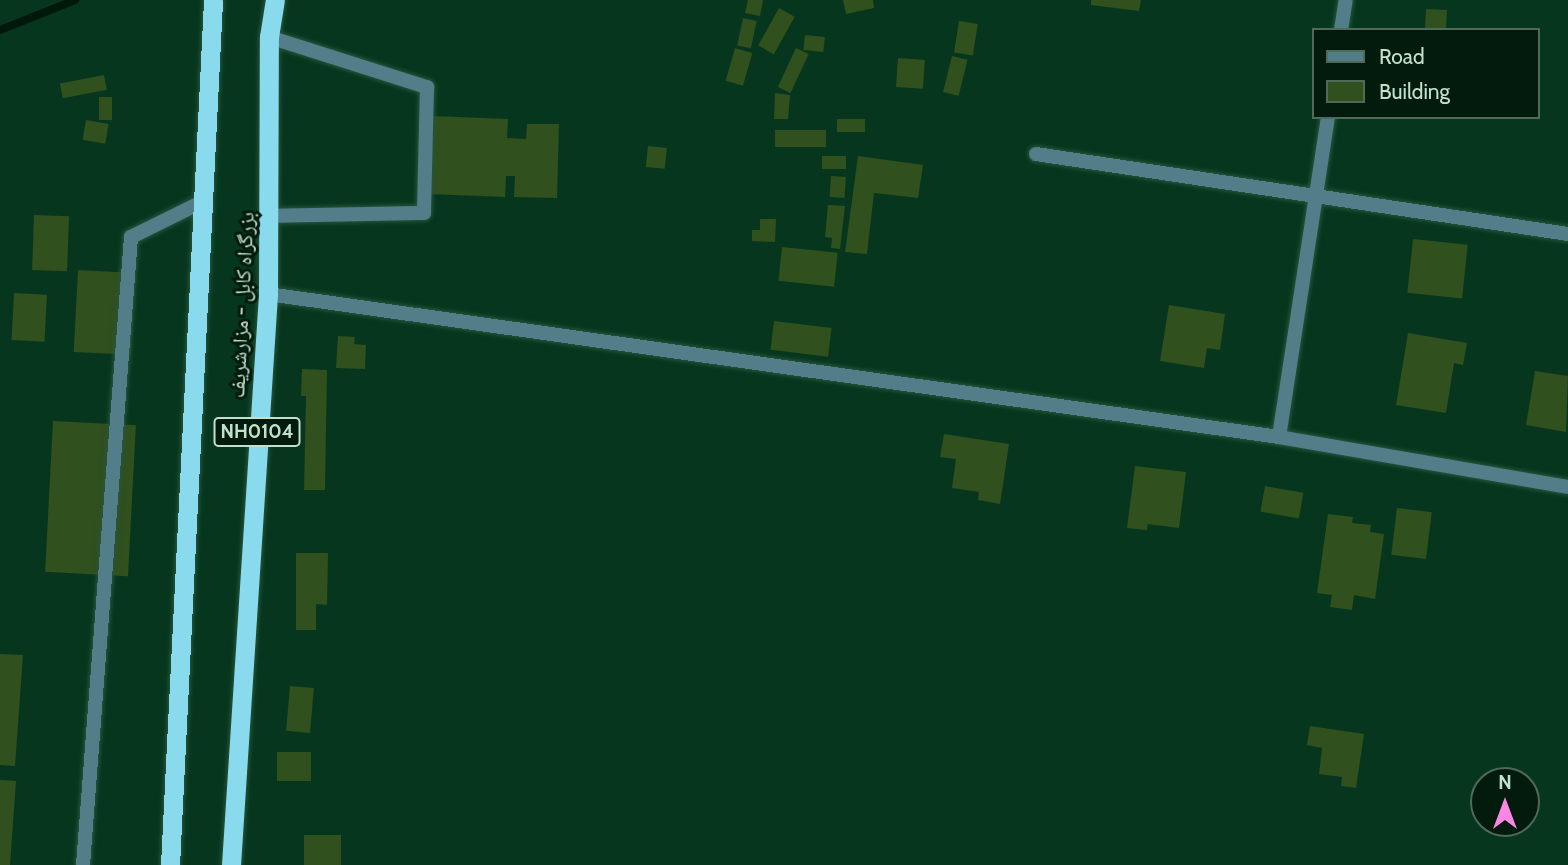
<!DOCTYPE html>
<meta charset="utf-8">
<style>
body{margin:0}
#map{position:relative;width:1568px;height:865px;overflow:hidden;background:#06371e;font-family:Cabin,"Noto Naskh Arabic",sans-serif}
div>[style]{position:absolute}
.stream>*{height:8px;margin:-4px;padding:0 4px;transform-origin:4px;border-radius:4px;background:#001809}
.building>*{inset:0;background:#30501e;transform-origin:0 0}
.roads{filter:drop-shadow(0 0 2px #28553d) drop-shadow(0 0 2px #28553d)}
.service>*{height:14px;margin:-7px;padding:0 7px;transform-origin:7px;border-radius:7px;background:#527e89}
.minor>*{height:14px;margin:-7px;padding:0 7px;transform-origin:7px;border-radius:7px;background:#527e89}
.trunk>*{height:19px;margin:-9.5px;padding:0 9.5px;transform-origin:9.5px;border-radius:9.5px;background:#8adaee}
span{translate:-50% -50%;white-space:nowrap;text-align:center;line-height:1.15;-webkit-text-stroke:6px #031b0d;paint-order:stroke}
.shield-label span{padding:2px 5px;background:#031b0d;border:2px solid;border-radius:5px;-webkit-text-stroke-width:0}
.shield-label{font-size:19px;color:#c2e0cb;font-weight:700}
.street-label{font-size:21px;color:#c2e0cb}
.legend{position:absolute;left:1312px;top:28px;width:228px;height:91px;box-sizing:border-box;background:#031b0d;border:2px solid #4f6a59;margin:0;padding:9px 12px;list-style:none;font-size:21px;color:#c2e0cb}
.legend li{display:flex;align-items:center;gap:14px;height:35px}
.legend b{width:35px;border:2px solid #4f6a59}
.north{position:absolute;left:1470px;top:767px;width:70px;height:70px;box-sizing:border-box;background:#031b0d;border:2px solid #4f6a59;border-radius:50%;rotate:0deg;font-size:19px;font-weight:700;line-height:28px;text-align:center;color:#c2e0cb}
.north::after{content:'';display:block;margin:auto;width:24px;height:32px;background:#fc86e4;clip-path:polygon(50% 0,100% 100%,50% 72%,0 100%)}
</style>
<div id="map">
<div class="stream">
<i style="left:0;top:30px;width:81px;rotate:-21.8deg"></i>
</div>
<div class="building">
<i style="clip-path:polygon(748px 0,763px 0,760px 16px,745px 13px)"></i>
<i style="clip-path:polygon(843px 0,873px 0,874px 8px,846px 14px)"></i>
<i style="clip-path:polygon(1091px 0,1141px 0,1139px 11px,1091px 5px)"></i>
<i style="left:779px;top:8px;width:18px;height:43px;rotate:29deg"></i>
<i style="left:1426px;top:9px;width:21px;height:21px;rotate:3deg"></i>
<i style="left:743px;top:18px;width:14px;height:28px;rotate:12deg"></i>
<i style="left:959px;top:21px;width:19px;height:32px;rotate:9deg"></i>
<i style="left:805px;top:35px;width:20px;height:15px;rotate:6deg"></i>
<i style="left:735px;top:48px;width:18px;height:34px;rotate:16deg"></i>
<i style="left:796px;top:48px;width:14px;height:43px;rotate:25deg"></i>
<i style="left:952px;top:56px;width:16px;height:37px;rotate:14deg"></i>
<i style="left:898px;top:58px;width:27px;height:29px;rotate:4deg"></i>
<i style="left:104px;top:75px;width:15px;height:45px;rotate:79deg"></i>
<i style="clip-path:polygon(775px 93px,790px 95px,788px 119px,774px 119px)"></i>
<i style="left:99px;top:97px;width:13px;height:23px"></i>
<i style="clip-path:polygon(432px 116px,508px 119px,507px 138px,526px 139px,527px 124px,559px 124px,557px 198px,514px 197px,515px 176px,506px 176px,505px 197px,429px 194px)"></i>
<i style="left:837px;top:119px;width:28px;height:13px"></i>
<i style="left:86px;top:120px;width:23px;height:20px;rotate:10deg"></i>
<i style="left:775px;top:130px;width:51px;height:17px"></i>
<i style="left:648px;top:146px;width:19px;height:21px;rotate:6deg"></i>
<i style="left:822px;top:156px;width:24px;height:13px"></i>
<i style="clip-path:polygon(858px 156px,923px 165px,918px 198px,874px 193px,867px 254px,845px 252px)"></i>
<i style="left:831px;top:176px;width:15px;height:21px;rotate:4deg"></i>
<i style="clip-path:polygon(828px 205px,845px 206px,840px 249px,831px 248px,832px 238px,825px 237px)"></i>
<i style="left:34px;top:215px;width:35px;height:55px;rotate:2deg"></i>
<i style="clip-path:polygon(760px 219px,776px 219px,775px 242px,752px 241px,752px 230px,760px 230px)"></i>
<i style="left:1413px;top:239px;width:55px;height:54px;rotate:6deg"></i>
<i style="left:782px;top:247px;width:56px;height:34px;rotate:6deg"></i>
<i style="left:78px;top:270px;width:57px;height:82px;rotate:3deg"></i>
<i style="left:14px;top:293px;width:33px;height:47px;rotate:3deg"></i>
<i style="clip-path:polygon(1169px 305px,1225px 314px,1220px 350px,1207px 348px,1204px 368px,1160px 361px)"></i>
<i style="left:774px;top:321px;width:58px;height:29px;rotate:7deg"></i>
<i style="clip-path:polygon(1408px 333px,1467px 343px,1463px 365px,1454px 363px,1446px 413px,1396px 405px)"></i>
<i style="clip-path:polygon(338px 336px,355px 337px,354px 344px,366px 345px,365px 369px,336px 368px)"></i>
<i style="clip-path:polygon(302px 369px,327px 370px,325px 490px,304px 490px,306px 396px,301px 396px)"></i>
<i style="clip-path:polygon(1535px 371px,1568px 376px,1566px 432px,1526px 425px)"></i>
<i style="left:53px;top:421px;width:83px;height:151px;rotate:3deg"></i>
<i style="clip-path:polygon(944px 434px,1009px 444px,1000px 504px,978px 500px,979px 492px,952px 488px,956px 459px,940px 457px)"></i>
<i style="clip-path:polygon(1135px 466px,1186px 472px,1179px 528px,1148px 524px,1147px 530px,1127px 528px)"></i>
<i style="left:1265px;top:486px;width:39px;height:26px;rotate:10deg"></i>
<i style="left:1397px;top:508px;width:35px;height:47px;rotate:7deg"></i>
<i style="clip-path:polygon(1328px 514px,1353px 517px,1352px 523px,1371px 525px,1370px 532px,1384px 534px,1375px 599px,1354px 595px,1352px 610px,1330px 607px,1332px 595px,1317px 593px)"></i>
<i style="clip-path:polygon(296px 553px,328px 553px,327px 605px,316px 604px,316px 630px,296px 630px)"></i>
<i style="clip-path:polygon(0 654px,23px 655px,15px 766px,0 765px)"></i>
<i style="left:290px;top:686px;width:24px;height:45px;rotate:5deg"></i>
<i style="clip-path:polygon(1310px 726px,1364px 734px,1356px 788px,1341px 786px,1342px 777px,1319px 774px,1322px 748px,1307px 745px)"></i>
<i style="left:277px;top:752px;width:34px;height:29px"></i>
<i style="clip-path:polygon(0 780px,16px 781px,10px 865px,0 865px)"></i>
<i style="left:304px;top:835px;width:37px;height:30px"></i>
</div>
<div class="roads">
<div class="service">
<i style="left:269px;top:37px;width:166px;rotate:17.6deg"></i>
<i style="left:427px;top:87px;width:126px;rotate:91.4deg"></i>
<i style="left:424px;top:213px;width:154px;rotate:178.9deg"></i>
<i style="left:83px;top:865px;width:630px;rotate:-85.63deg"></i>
<i style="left:131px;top:237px;width:81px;rotate:-26.3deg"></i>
</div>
<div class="minor">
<i style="left:1341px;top:30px;width:30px;rotate:-81deg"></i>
<i style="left:1036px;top:154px;width:538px;rotate:8.55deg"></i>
<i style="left:268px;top:294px;width:1021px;rotate:8.05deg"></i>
<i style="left:1279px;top:437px;width:293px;rotate:9.8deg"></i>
<i style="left:1279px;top:437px;width:324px;rotate:-81.3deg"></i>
</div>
<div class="trunk">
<i style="left:170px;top:865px;width:866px;rotate:-87.15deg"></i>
<i style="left:231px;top:865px;width:572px;rotate:-86.29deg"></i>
<i style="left:268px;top:294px;width:257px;rotate:-89.8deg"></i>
<i style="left:269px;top:37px;width:37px;rotate:-81deg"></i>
</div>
</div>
<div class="shield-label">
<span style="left:257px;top:432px">NH0104</span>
</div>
<div class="street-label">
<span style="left:242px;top:305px;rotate:-87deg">بزرگراه کابل - مزارشریف</span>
</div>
<ul class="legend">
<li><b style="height:9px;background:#527e89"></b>Road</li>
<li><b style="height:19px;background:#30501e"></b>Building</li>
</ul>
<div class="north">N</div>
</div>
